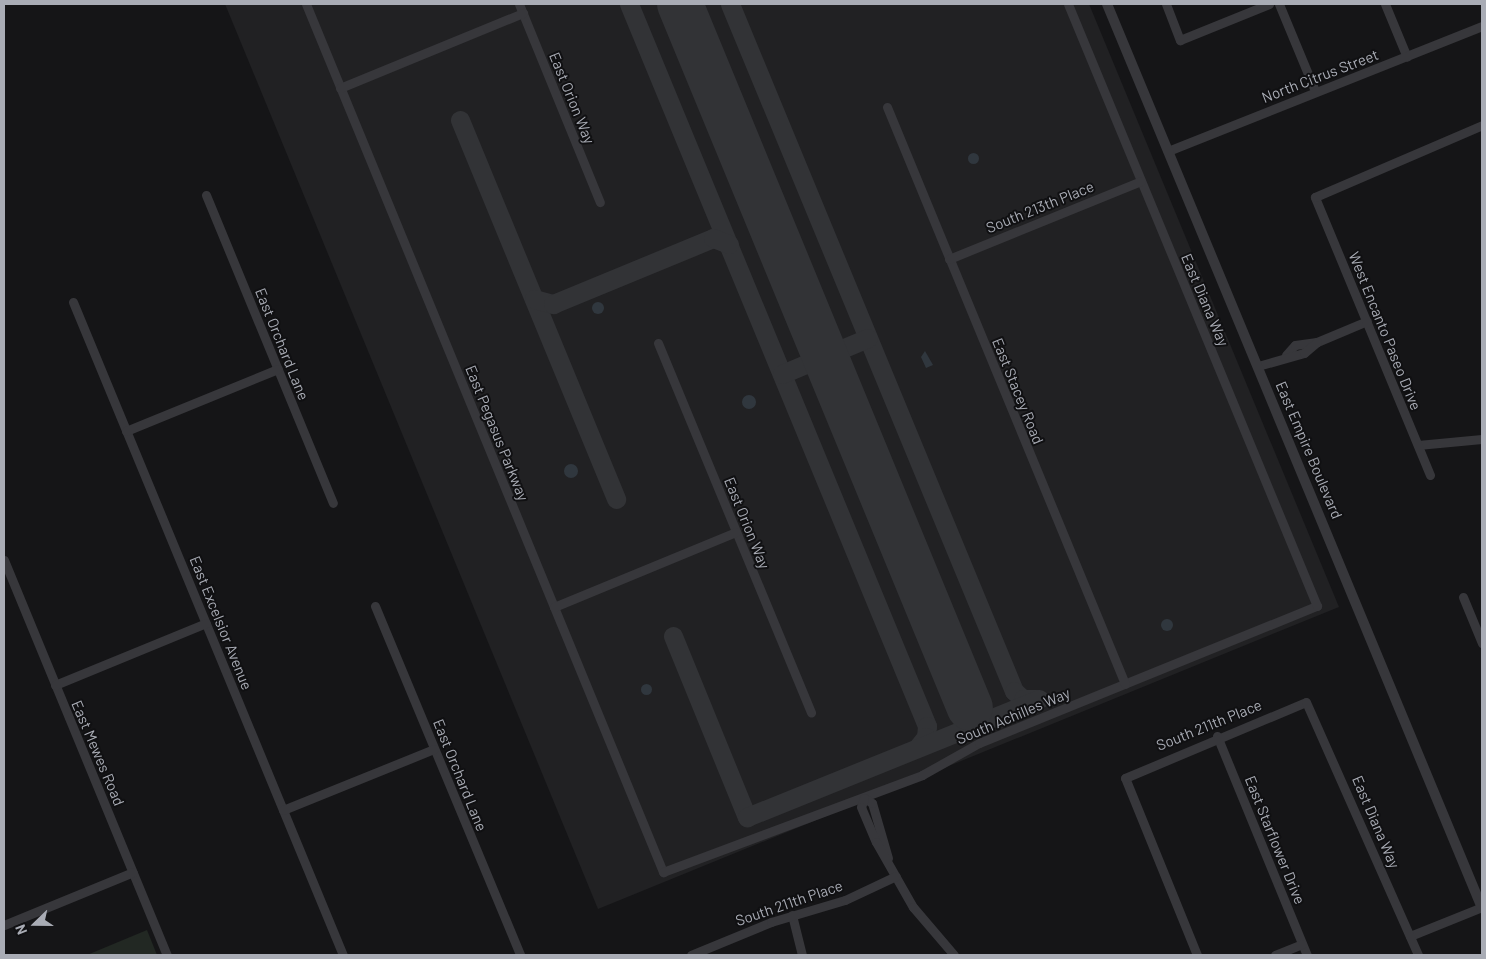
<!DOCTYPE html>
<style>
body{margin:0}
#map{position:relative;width:1486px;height:959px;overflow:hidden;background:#151517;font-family:Barlow,sans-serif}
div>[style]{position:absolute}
.built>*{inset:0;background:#212123}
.green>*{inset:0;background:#222823}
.water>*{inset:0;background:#30373e}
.round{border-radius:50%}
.taxiway>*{height:19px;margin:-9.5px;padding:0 9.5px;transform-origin:9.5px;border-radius:9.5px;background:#323336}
.runway>*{height:46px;margin:-23px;padding:0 23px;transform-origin:23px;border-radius:23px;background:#323336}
.minor>*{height:9px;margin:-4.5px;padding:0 4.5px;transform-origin:4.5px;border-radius:4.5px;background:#37373b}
.tertiary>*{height:10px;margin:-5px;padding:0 5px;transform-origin:5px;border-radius:5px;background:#37373b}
span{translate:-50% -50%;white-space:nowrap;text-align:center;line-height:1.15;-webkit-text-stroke:4px #101012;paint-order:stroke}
.street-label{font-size:15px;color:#a9acb5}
.frame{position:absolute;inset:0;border:5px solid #a9acb5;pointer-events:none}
.north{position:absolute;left:10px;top:899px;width:50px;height:50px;-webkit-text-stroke:4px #101012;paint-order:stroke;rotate:248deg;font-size:14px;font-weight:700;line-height:20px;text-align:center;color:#a9acb5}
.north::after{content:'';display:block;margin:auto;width:18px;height:22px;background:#a9acb5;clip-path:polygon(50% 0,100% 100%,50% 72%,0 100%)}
</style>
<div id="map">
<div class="built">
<i style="clip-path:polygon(225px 4px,1089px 4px,1339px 607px,598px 909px)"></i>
</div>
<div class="green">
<i style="clip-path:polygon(147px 930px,157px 955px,87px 955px)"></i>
</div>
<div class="water">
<i class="round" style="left:967.5px;top:152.5px;width:11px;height:11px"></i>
<i class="round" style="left:592px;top:302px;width:12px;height:12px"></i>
<i style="clip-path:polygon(925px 351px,933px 365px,926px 368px,921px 357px)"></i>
<i class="round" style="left:742px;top:395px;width:14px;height:14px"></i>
<i class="round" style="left:564px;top:464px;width:14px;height:14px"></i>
<i class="round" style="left:1161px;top:619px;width:12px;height:12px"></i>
<i class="round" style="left:640.5px;top:683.5px;width:11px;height:11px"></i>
</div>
<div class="taxiway">
<i style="left:629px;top:4px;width:781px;rotate:67.57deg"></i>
<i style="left:927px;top:726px;width:11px;rotate:95deg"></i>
<i style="left:926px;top:737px;width:14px;rotate:129deg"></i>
<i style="left:730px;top:4px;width:743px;rotate:67.54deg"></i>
<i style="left:1014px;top:691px;width:12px;rotate:42deg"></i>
<i style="left:1023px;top:699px;width:16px"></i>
<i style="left:460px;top:120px;width:410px;rotate:67.6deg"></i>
<i style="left:534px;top:299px;width:20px;rotate:15deg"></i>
<i style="left:553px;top:304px;width:173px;rotate:-22.4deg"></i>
<i style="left:713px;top:238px;width:17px;rotate:21deg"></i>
<i style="left:782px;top:374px;width:93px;rotate:-22.7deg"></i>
<i style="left:673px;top:636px;width:196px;rotate:67.8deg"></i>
<i style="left:747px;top:817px;width:313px;rotate:-22deg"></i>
</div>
<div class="runway">
<i style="left:680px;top:4px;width:761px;rotate:67.61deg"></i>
</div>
<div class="minor">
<i style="left:306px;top:4px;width:939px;rotate:67.64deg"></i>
<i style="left:663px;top:872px;width:277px;rotate:-20.5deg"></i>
<i style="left:922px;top:775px;width:65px;rotate:-29.3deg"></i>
<i style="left:979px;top:743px;width:365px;rotate:-22.1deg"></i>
<i style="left:1317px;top:606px;width:651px;rotate:-112.47deg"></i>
<i style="left:519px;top:4px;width:214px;rotate:67.8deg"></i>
<i style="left:1166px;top:4px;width:39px;rotate:69deg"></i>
<i style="left:1180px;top:40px;width:96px;rotate:-22deg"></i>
<i style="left:1279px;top:4px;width:94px;rotate:67.5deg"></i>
<i style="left:1385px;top:4px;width:57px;rotate:67.5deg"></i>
<i style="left:340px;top:88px;width:198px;rotate:-22.3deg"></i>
<i style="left:887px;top:107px;width:624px;rotate:67.58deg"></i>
<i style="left:1168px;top:151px;width:338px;rotate:-21.7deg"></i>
<i style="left:206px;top:195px;width:333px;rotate:67.6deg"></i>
<i style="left:949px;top:259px;width:207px;rotate:-22.1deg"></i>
<i style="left:73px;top:302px;width:707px;rotate:67.54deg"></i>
<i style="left:658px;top:343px;width:400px;rotate:67.5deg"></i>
<i style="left:1286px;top:355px;width:13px;rotate:-48deg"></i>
<i style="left:1295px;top:345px;width:22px;rotate:-8deg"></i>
<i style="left:1317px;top:342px;width:54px;rotate:-22.8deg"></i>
<i style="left:1258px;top:366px;width:48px;rotate:-15.8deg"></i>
<i style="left:1304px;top:353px;width:17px;rotate:-40deg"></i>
<i style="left:126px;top:431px;width:164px;rotate:-22.2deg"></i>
<i style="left:1418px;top:445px;width:64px;rotate:-5.4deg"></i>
<i style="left:1430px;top:475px;width:301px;rotate:-112.5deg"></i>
<i style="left:1315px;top:197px;width:182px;rotate:-23.3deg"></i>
<i style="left:4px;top:560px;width:427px;rotate:67.6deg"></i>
<i style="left:1463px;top:597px;width:50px;rotate:67.6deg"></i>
<i style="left:375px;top:606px;width:378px;rotate:67.4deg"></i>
<i style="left:554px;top:607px;width:197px;rotate:-22.4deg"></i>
<i style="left:55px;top:685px;width:163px;rotate:-22.3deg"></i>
<i style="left:1217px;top:736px;width:237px;rotate:67.7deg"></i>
<i style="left:283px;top:810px;width:163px;rotate:-22deg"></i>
<i style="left:888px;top:858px;width:57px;rotate:-106.2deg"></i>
<i style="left:872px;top:803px;width:9px;rotate:-148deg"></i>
<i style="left:864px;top:798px;width:9px;rotate:108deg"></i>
<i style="left:861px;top:807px;width:38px;rotate:67deg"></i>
<i style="left:876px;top:842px;width:75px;rotate:60.4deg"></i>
<i style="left:913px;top:907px;width:63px;rotate:49.5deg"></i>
<i style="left:792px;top:915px;width:41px;rotate:76deg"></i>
<i style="left:4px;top:925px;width:139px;rotate:-22.3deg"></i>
<i style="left:1410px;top:936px;width:78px;rotate:-21.9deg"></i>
<i style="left:691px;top:955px;width:87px;rotate:-22.4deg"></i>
<i style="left:771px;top:922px;width:77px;rotate:-16.6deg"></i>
<i style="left:845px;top:900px;width:56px;rotate:-25.2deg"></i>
<i style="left:1197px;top:955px;width:191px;rotate:-112.1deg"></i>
<i style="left:1125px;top:778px;width:196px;rotate:-22.8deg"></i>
<i style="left:1306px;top:702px;width:277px;rotate:66.1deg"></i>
<i style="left:1275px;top:955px;width:29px;rotate:-22deg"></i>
</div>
<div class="tertiary">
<i style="left:1107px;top:4px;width:979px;rotate:67.47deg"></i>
</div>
<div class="street-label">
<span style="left:1320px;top:76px;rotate:-21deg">North Citrus Street</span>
<span style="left:572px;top:98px;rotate:68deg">East Orion Way</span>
<span style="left:1040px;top:207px;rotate:-22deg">South 213th Place</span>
<span style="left:1205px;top:300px;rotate:67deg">East Diana Way</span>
<span style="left:1385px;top:331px;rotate:68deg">West Encanto Paseo Drive</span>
<span style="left:282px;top:344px;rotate:68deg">East Orchard Lane</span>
<span style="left:1018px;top:391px;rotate:68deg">East Stacey Road</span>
<span style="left:497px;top:433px;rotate:68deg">East Pegasus Parkway</span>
<span style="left:1309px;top:450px;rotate:67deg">East Empire Boulevard</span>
<span style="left:747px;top:523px;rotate:68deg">East Orion Way</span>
<span style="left:221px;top:623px;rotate:68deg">East Excelsior Avenue</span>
<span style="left:1013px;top:716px;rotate:-23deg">South Achilles Way</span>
<span style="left:1209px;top:725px;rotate:-22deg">South 211th Place</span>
<span style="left:98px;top:753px;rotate:67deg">East Mewes Road</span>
<span style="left:460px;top:775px;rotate:68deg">East Orchard Lane</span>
<span style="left:1376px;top:822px;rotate:67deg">East Diana Way</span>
<span style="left:1275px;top:840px;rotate:68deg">East Starflower Drive</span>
<span style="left:789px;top:903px;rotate:-19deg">South 211th Place</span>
</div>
<div class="frame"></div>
<div class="north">N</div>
</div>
